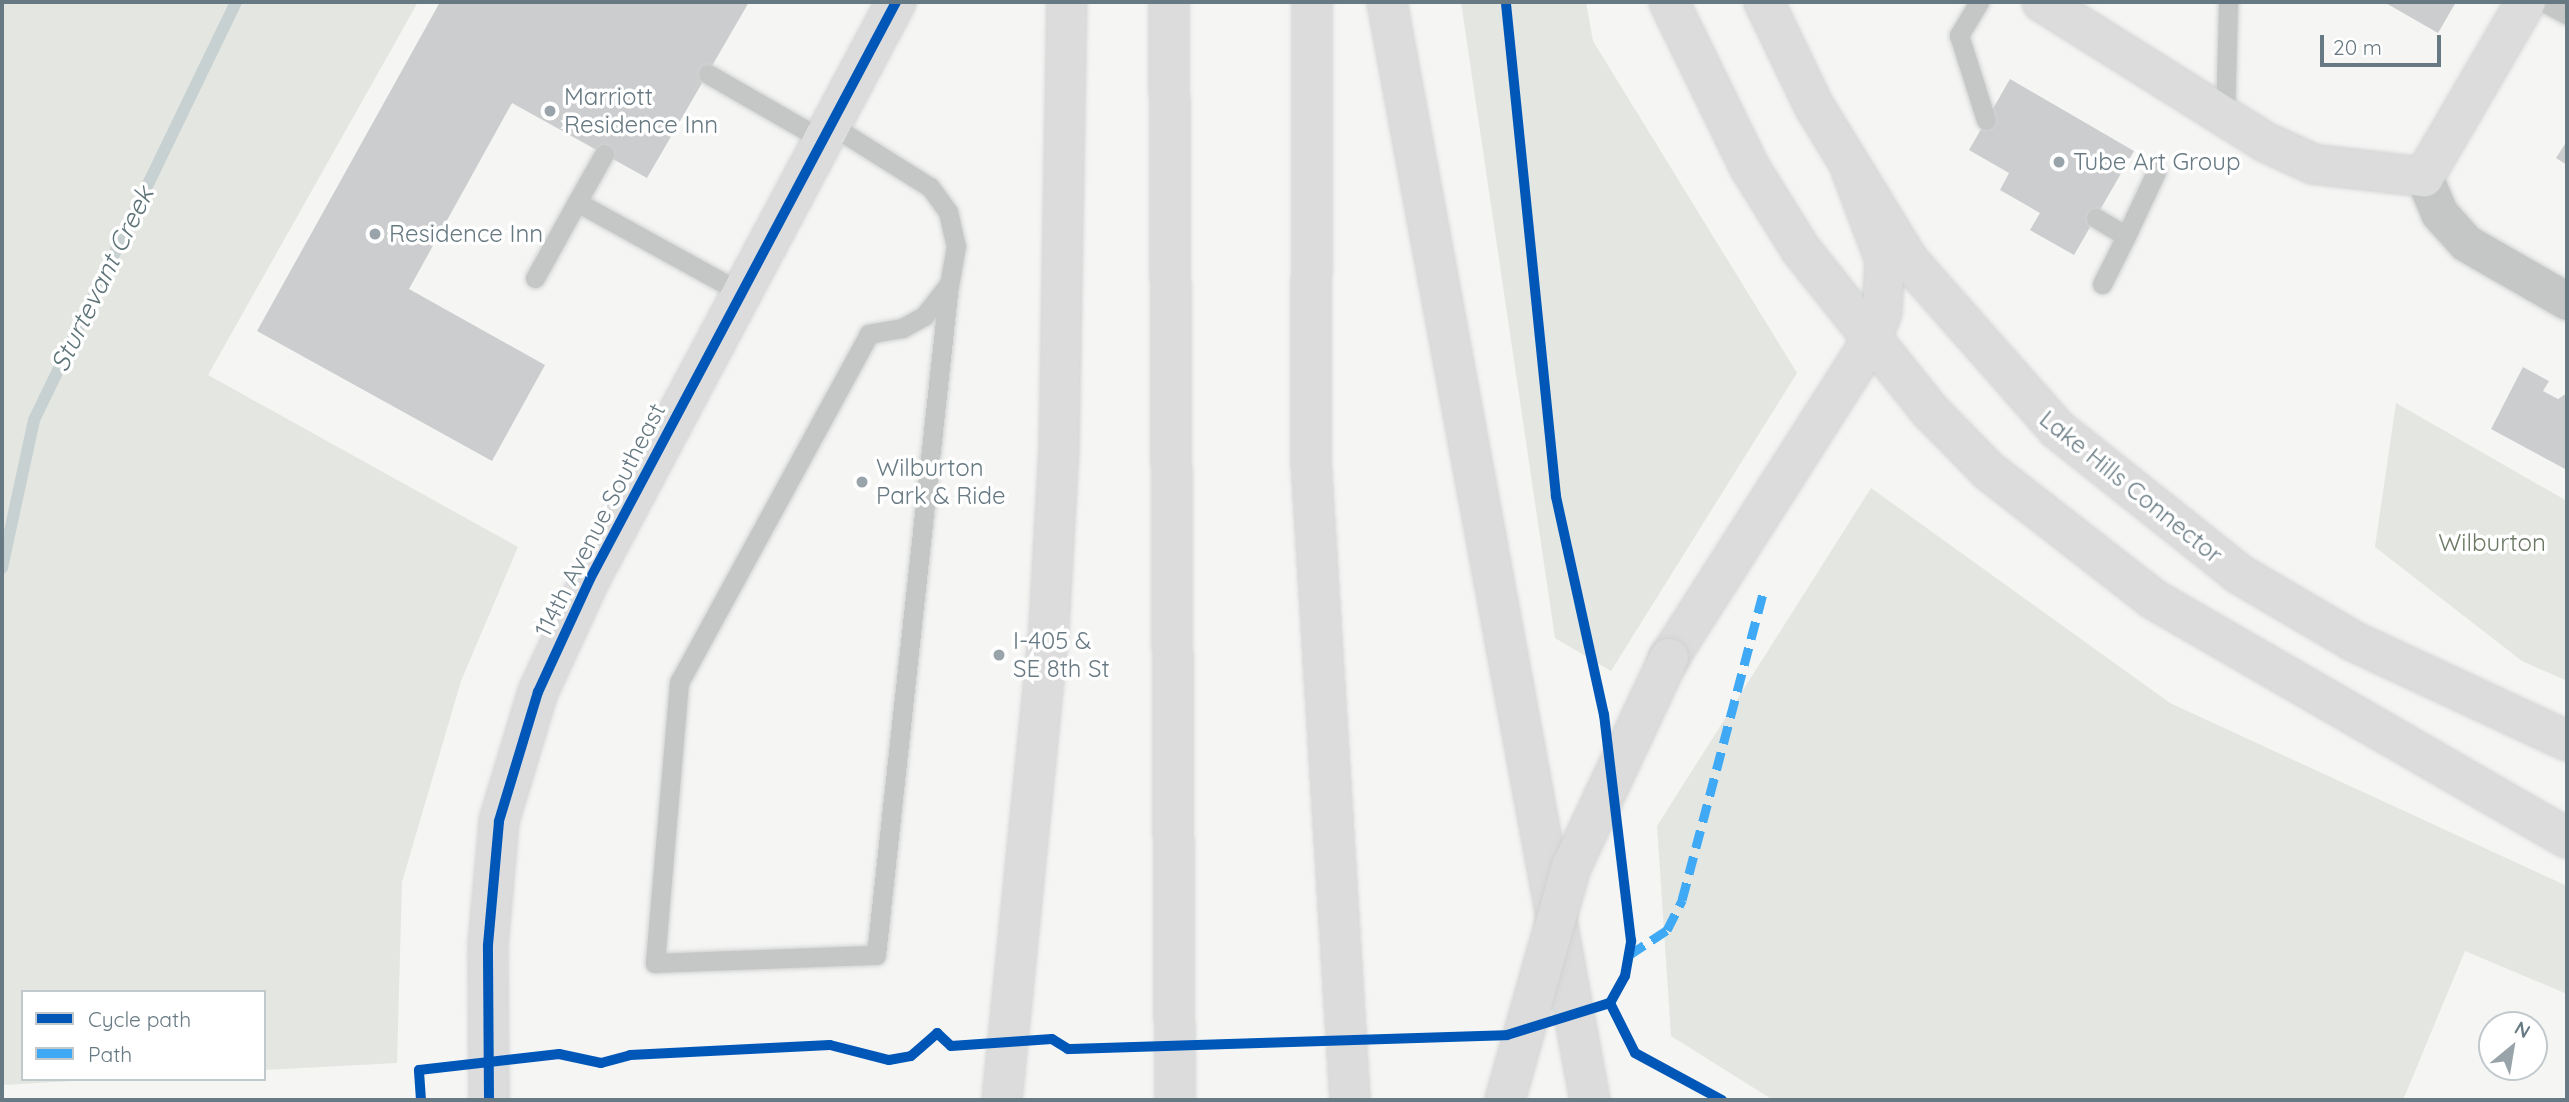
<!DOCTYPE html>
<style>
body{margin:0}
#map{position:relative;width:2569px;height:1102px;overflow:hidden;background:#f5f5f4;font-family:Quicksand,sans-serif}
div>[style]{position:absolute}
.green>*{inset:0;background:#e4e6e1}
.stream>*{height:12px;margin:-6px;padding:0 6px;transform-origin:6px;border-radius:6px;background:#c7d1d2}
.building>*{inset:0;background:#cbcdce}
.roads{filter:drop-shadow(0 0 2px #d0d2d2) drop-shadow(0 0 2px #d0d2d2)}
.lane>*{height:19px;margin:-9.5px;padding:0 9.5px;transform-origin:9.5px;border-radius:9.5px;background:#c5c7c7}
.street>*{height:37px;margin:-18.5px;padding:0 18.5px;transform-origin:18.5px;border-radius:18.5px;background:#c5c7c7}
.secondary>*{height:38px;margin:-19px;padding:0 19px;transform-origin:19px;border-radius:19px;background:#dcdcdd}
.highway>*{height:38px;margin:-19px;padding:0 19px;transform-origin:19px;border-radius:19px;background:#dcdcdd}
.bridges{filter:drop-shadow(0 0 2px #d0d1d1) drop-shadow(0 0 2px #d0d1d1)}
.highway-bridge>*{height:38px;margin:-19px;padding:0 19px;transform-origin:19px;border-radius:19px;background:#dcdcdd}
.quiet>*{height:9px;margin-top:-4.5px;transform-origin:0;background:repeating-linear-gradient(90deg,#3fa9f5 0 18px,transparent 0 27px)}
.cycleway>*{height:10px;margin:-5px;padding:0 5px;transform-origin:5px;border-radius:5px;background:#0057b8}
.dots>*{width:19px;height:19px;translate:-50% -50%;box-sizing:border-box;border:4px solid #fff;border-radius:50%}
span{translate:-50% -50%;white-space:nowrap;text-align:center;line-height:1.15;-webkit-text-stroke:7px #fff;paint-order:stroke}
.poi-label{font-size:24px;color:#677982}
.left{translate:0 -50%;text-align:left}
.street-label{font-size:24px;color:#677982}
.park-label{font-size:24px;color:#6c7965}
.water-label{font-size:26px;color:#5e7478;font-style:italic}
.frame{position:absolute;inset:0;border:4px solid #677982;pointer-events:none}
.legend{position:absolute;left:21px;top:990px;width:245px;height:91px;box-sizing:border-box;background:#fff;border:2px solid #c2c9cd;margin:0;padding:9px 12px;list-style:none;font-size:21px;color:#677982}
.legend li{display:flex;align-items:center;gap:14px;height:35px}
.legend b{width:35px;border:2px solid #c2c9cd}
.north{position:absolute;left:2478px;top:1011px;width:70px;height:70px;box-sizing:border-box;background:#fff;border:2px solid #c2c9cd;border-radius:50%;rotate:30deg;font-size:19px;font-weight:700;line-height:28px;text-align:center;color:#677982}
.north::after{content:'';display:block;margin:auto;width:24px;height:32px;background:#99a4aa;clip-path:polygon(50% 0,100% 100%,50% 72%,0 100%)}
.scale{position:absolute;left:2320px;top:35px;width:121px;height:32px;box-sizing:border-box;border:4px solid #677982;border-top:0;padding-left:9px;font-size:21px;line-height:24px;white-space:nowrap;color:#677982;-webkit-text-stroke:5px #fff;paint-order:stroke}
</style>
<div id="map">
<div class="green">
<i style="clip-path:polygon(2px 2px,418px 2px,208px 375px,518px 547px,461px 681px,402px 882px,397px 1063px,264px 1070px,264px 992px,23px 992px,23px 1079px,109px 1079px,2px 1085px)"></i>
<i style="clip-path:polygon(1461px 2px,1586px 2px,1593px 41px,1797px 373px,1611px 671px,1555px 638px)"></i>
<i style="clip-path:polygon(2396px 403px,2567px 501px,2567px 681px,2522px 661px,2375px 547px)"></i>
<i style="clip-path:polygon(1871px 488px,2170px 703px,2567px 886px,2567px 994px,2465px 951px,2403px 1100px,1773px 1100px,1671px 1036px,1657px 826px)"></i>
</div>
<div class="stream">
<i style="left:2px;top:568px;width:151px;rotate:-77.8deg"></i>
<i style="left:34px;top:420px;width:464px;rotate:-64.2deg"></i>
</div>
<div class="building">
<i style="clip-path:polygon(440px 2px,749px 2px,647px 178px,512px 103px,409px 289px,545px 365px,492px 461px,257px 331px)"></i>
<i style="clip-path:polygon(2384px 2px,2456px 2px,2438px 33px)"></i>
<i style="clip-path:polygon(2010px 79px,2134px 151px,2074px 255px,2030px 230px,2040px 213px,2000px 190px,2009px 173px,1969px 150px)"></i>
<i style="clip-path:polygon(2567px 141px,2567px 165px,2556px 158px)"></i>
<i style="clip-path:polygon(2523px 367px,2549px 381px,2543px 391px,2558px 399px,2567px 393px,2567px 470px,2491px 429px)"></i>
</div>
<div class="roads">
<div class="lane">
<i style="left:1979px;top:2px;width:39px;rotate:121deg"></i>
<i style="left:1959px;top:35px;width:89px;rotate:72.4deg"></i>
<i style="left:2544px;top:2px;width:26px;rotate:29deg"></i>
<i style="left:708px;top:74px;width:133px;rotate:29.9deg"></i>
<i style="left:2225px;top:120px;width:118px;rotate:-88.5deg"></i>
<i style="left:831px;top:125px;width:117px;rotate:32.1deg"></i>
<i style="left:930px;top:187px;width:31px;rotate:54deg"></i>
<i style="left:948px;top:212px;width:35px;rotate:77deg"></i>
<i style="left:956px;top:246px;width:39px;rotate:100deg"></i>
<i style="left:949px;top:284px;width:41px;rotate:128deg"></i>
<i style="left:924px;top:316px;width:25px;rotate:151deg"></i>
<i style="left:902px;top:328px;width:34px;rotate:170deg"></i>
<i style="left:869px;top:334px;width:396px;rotate:118.6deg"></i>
<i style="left:679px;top:682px;width:282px;rotate:94.9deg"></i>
<i style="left:655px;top:963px;width:221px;rotate:-2.1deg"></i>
<i style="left:876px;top:955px;width:675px;rotate:-83.79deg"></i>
<i style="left:577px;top:202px;width:55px;rotate:-60.6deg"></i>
<i style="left:2096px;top:218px;width:35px;rotate:31deg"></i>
<i style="left:2126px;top:236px;width:71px;rotate:-64.9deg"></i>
<i style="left:535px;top:278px;width:87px;rotate:-61.1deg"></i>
<i style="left:577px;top:202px;width:188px;rotate:28.9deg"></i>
<i style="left:2102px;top:284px;width:54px;rotate:-63.4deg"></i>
</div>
<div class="street">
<i style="left:2424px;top:177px;width:39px;rotate:67deg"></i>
<i style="left:2439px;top:213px;width:40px;rotate:48deg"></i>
<i style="left:2466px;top:243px;width:116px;rotate:29.9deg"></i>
</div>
<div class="secondary">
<i style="left:1669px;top:2px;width:185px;rotate:64deg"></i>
<i style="left:1750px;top:168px;width:97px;rotate:58.1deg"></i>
<i style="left:1801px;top:250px;width:208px;rotate:51.3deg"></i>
<i style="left:1931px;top:412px;width:84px;rotate:45.5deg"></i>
<i style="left:1990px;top:472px;width:207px;rotate:37.9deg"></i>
<i style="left:2153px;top:599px;width:478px;rotate:30deg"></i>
<i style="left:1764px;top:2px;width:115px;rotate:64.3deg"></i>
<i style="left:1814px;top:106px;width:182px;rotate:58.5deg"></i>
<i style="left:1909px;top:261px;width:224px;rotate:48.6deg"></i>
<i style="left:2057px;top:429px;width:233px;rotate:38.5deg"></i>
<i style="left:2239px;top:574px;width:132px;rotate:30.4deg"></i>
<i style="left:2353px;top:641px;width:236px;rotate:25deg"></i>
<i style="left:2042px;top:2px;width:263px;rotate:32.1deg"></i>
<i style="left:2265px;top:142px;width:53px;rotate:24.6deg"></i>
<i style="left:2313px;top:164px;width:112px;rotate:6.7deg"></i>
<i style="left:2424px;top:177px;width:203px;rotate:-59.8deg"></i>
<i style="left:489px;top:1100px;width:155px;rotate:-90.4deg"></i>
<i style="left:488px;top:945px;width:124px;rotate:-84.9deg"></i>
<i style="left:499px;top:821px;width:135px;rotate:-73.2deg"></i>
<i style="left:538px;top:692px;width:124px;rotate:-65.3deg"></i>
<i style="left:590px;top:579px;width:653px;rotate:-62.06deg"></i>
</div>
<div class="highway">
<i style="left:1169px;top:2px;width:1098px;rotate:89.69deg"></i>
<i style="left:1312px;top:2px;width:458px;rotate:90.1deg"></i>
<i style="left:1311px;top:460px;width:641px;rotate:86.51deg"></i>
<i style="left:1387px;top:2px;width:1117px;rotate:79.53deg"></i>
<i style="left:1669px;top:658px;width:376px;rotate:-57.5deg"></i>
<i style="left:1871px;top:341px;width:31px;rotate:-69deg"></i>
<i style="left:1882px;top:312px;width:52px;rotate:-86.7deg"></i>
<i style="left:1885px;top:260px;width:94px;rotate:-110.6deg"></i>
<i style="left:1002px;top:1100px;width:475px;rotate:-84.3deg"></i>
<i style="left:1049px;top:627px;width:178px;rotate:-86.8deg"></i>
<i style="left:1059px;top:449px;width:447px;rotate:-89deg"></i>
</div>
</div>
<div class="bridges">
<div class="highway-bridge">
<i style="left:1505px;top:1100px;width:242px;rotate:-74.2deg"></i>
<i style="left:1571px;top:867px;width:231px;rotate:-64.9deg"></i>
</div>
</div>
<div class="quiet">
<i style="left:1629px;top:955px;width:45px;rotate:-33.3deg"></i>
<i style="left:1667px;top:930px;width:34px;rotate:-63deg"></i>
<i style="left:1682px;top:900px;width:321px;rotate:-75.2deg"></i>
</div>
<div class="cycleway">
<i style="left:1610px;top:1003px;width:56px;rotate:63.4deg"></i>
<i style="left:1635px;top:1053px;width:99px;rotate:28.4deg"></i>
<i style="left:421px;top:1100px;width:30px;rotate:-94deg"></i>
<i style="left:419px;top:1070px;width:141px;rotate:-6.5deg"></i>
<i style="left:559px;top:1054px;width:43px;rotate:12.1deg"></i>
<i style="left:601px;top:1063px;width:30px;rotate:-15deg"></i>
<i style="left:630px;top:1055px;width:200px;rotate:-2.9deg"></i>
<i style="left:830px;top:1045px;width:61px;rotate:14.3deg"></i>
<i style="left:889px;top:1060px;width:22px;rotate:-10deg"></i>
<i style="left:911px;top:1056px;width:35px;rotate:-41deg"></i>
<i style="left:937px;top:1033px;width:19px;rotate:43deg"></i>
<i style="left:951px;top:1046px;width:101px;rotate:-4deg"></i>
<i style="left:1052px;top:1039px;width:19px;rotate:32deg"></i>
<i style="left:1068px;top:1049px;width:439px;rotate:-1.8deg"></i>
<i style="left:1507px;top:1035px;width:108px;rotate:-17.3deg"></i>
<i style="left:1610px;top:1003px;width:31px;rotate:-61deg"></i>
<i style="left:1625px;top:976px;width:36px;rotate:-80deg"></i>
<i style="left:1631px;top:941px;width:228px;rotate:-96.8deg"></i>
<i style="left:1604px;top:715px;width:224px;rotate:-102.4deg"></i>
<i style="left:1556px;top:496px;width:497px;rotate:-95.8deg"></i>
<i style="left:489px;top:1100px;width:155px;rotate:-90.4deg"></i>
<i style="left:488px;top:945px;width:124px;rotate:-84.9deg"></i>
<i style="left:499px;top:821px;width:135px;rotate:-73.2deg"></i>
<i style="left:538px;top:692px;width:124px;rotate:-65.3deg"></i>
<i style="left:590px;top:579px;width:653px;rotate:-62.06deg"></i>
</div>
<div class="dots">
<i style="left:550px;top:111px;background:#99a4aa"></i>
<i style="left:2059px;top:162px;background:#99a4aa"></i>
<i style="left:375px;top:234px;background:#99a4aa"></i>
<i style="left:862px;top:482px;background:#99a4aa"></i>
<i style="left:999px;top:655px;background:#99a4aa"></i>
</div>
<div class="poi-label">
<span class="left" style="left:564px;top:111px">Marriott<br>Residence Inn</span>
<span class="left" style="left:2073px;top:162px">Tube Art Group</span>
<span class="left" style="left:389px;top:234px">Residence Inn</span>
<span class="left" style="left:876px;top:482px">Wilburton<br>Park &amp; Ride</span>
<span class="left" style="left:1013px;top:655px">I-405 &amp;<br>SE 8th St</span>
</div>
<div class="street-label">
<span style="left:2131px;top:487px;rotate:39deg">Lake Hills Connector</span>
<span style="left:600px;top:520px;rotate:-63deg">114th Avenue Southeast</span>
</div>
<div class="park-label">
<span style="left:2492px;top:543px">Wilburton</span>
</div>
<div class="water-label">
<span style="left:102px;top:279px;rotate:-64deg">Sturtevant Creek</span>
</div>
<div class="frame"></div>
<ul class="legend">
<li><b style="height:9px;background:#0057b8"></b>Cycle path</li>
<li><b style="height:9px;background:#3fa9f5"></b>Path</li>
</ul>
<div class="north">N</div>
<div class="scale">20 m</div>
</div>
